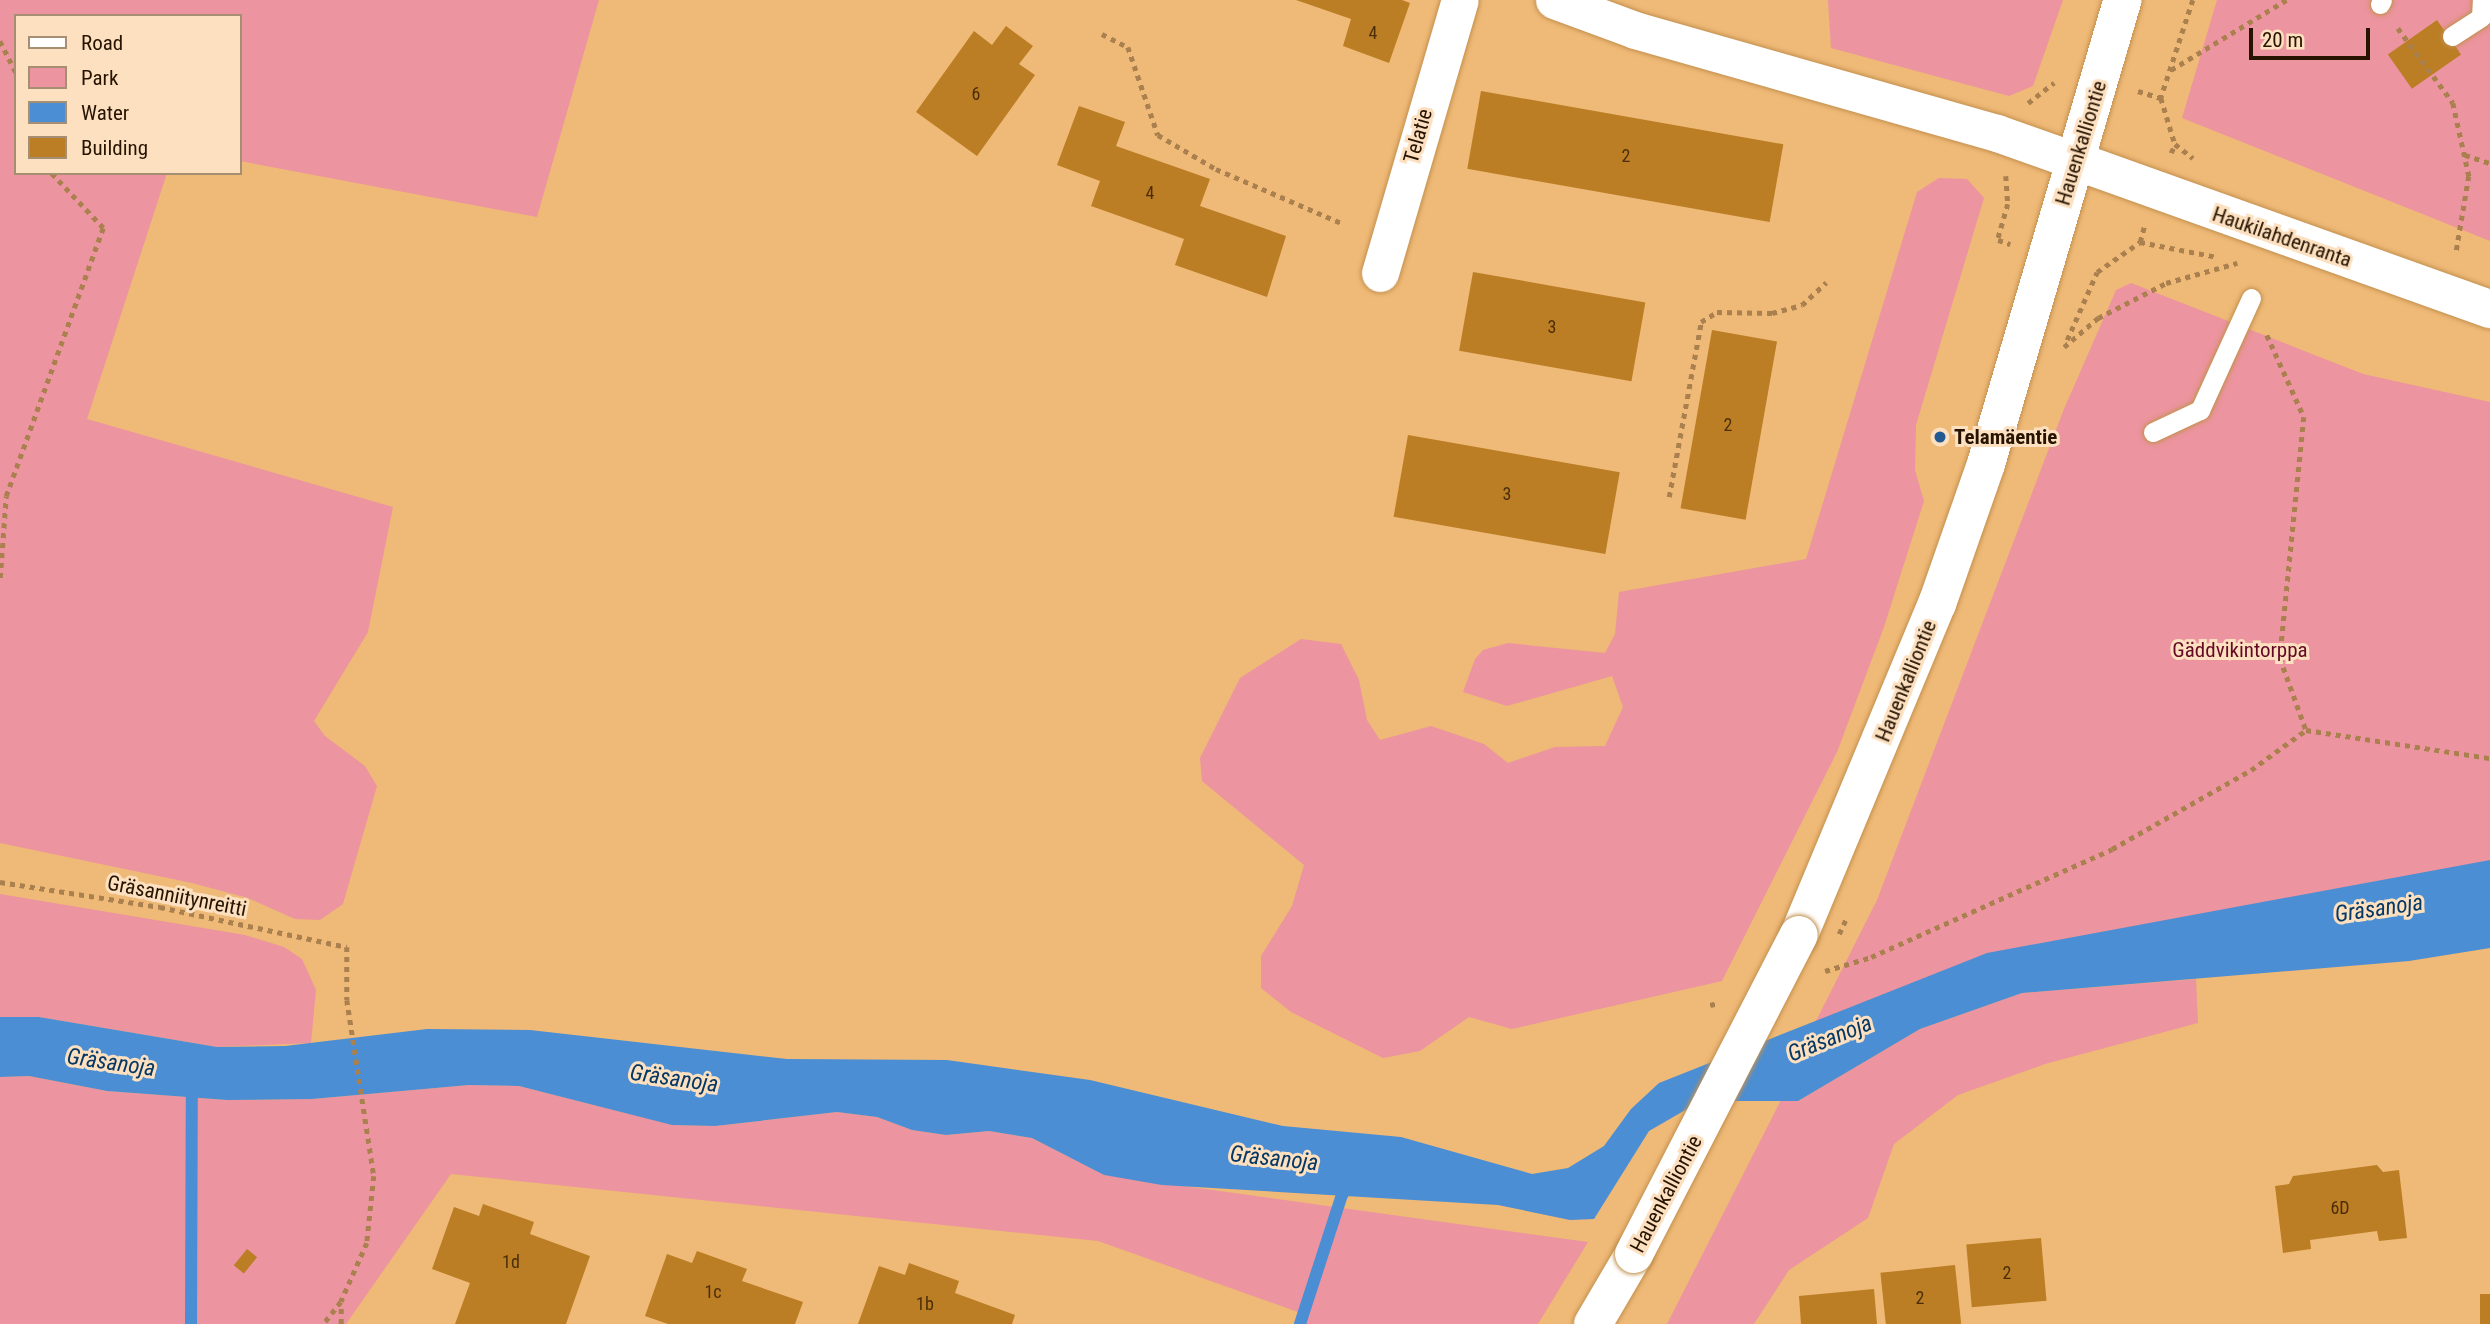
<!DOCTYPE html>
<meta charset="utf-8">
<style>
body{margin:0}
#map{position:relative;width:2490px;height:1324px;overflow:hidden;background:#efb977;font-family:"Roboto Condensed",sans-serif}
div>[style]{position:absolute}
.green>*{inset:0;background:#ec949f}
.water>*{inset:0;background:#4b8ed3}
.stream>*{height:12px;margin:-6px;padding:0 6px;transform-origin:6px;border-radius:6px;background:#4b8ed3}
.building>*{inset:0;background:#bb7e24;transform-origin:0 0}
.path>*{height:4.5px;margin-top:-2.25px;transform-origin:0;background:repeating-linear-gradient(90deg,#a9804e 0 5px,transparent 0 10px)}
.roads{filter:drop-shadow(0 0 2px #c3904e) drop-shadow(0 0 2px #c3904e)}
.lane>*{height:19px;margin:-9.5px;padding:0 9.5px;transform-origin:9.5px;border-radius:9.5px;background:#fff}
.street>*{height:37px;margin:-18.5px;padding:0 18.5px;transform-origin:18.5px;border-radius:18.5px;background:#fff}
.secondary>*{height:38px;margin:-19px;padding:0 19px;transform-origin:19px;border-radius:19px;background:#fff}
.path-bridge>*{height:4.5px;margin-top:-2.25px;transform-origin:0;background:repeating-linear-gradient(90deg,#a9804e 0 5px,transparent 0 10px)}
.bridges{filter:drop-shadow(0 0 2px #c3904e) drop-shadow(0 0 2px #c3904e)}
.secondary-bridge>*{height:38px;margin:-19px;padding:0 19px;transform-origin:19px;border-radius:19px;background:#fff}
.dots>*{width:19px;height:19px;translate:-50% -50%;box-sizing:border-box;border:4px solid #fce0c0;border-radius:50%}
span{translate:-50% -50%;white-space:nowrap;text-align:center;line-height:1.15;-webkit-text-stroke:6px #fce0c0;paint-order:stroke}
.number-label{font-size:18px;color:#4b2e09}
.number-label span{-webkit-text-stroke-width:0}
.street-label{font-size:21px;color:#261300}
.poi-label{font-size:21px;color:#261300;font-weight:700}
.left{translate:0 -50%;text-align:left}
.park-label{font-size:21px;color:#650825}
.water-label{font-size:23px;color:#053865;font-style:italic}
.legend{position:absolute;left:14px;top:14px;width:228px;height:161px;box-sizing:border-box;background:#fce0c0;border:2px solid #a68e73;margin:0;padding:9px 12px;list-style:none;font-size:21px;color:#261300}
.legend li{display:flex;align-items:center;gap:14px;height:35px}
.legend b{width:35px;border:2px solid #a68e73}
.scale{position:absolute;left:2249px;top:28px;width:121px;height:32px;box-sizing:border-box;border:4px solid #261300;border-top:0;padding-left:9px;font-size:21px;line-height:24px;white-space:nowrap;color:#261300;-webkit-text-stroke:5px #fce0c0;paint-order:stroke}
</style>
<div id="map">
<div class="green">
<i style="clip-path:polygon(0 0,599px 0,537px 217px,240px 161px,240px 16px,16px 16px,16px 173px,167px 173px,87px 419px,393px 507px,368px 632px,314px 721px,325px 736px,365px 766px,377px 786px,343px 904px,320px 920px,295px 919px,248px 898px,192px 883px,0 843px)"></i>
<i style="clip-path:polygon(1828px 0,2063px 0,2033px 86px,2009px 96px,1831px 48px)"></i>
<i style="clip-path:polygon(2217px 0,2490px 0,2490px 241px,2182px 118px)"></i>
<i style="clip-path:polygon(1939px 178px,1967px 179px,1984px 198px,1916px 425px,1915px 470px,1924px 501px,1884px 627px,1837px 752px,1722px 981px,1512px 1029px,1469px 1017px,1420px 1051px,1383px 1058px,1291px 1012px,1261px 988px,1261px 956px,1292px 906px,1304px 865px,1202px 781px,1200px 758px,1240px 678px,1301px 639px,1341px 644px,1359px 680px,1367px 720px,1380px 740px,1431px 726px,1484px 744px,1508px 763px,1555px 747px,1605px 746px,1623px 707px,1612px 676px,1507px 706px,1463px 692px,1475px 659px,1483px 650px,1508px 643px,1605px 653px,1615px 634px,1619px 592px,1806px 559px,1917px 192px)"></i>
<i style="clip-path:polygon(2131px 283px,2363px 374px,2490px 402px,2490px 860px,1866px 1004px,1815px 1023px,1877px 900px,2064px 409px,2116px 290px)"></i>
<i style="clip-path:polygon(0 894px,245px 935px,284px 947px,302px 959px,316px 990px,311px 1043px,217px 1047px,39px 1017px,0 1017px)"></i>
<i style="clip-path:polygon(2196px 979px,2198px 1023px,2045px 1064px,1958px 1095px,1894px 1144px,1868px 1218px,1789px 1270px,1754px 1324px,1667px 1324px,1781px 1100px,1798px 1101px,1920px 1029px,2022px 993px)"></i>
<i style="clip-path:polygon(29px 1076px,107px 1091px,227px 1100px,312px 1099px,469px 1085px,519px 1086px,673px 1125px,715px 1126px,837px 1112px,877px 1117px,912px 1130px,946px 1135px,989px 1131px,1032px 1138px,1104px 1175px,1588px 1242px,1538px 1324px,1294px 1324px,1298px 1312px,1098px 1241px,451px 1174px,346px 1324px,0 1324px,0 1077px)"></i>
</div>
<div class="water">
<i style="clip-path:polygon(2490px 860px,2490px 948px,2409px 961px,2022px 993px,1920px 1029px,1798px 1101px,1701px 1101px,1649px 1131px,1594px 1219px,1570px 1220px,1498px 1205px,1162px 1185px,1104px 1175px,1032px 1138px,989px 1131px,946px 1135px,912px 1130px,877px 1117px,837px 1112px,715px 1126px,672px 1125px,519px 1086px,469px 1085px,312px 1099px,227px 1100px,107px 1091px,29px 1076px,0 1077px,0 1017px,39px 1017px,217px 1047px,285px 1046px,427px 1029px,530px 1030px,787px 1059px,947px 1060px,1090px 1080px,1283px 1126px,1401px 1137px,1532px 1174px,1568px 1168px,1604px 1146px,1631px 1109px,1659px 1083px,1987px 953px)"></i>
</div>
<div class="stream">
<i style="left:191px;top:1324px;width:241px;rotate:-89.8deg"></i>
<i style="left:1300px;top:1324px;width:136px;rotate:-72deg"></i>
<i style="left:1342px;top:1195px;width:15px;rotate:-53deg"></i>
</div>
<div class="building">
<i style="clip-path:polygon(1296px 0,1402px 0,1410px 3px,1389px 63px,1343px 46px,1351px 19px)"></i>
<i style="left:2437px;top:20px;width:42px;height:60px;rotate:55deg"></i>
<i style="clip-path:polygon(1006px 26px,1033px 46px,1019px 64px,1035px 75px,977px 156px,916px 112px,974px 31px,992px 45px)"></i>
<i style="left:1481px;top:91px;width:307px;height:79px;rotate:10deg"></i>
<i style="clip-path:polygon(1079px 106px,1125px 122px,1116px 146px,1210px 179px,1200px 206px,1286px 236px,1267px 297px,1175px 265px,1184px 239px,1091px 206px,1100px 181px,1057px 165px)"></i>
<i style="left:1473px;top:272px;width:175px;height:80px;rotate:10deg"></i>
<i style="left:1712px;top:330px;width:66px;height:181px;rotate:10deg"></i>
<i style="left:1408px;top:435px;width:215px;height:83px;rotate:10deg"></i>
<i style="clip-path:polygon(2377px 1165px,2383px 1172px,2399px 1170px,2407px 1238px,2379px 1241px,2377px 1231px,2310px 1240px,2311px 1249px,2283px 1253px,2275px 1186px,2289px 1184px,2293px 1176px)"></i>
<i style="clip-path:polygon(483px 1204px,534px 1222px,530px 1234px,590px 1256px,566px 1324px,455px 1324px,470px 1283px,432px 1269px,454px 1207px,479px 1216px)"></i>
<i style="left:2041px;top:1238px;width:63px;height:75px;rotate:85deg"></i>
<i style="left:247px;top:1249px;width:13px;height:21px;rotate:39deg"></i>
<i style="clip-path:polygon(697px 1251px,747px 1269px,742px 1281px,803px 1302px,795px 1324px,668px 1324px,645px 1316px,667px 1254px,692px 1263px)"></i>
<i style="clip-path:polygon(909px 1263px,959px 1281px,955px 1293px,1015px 1315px,1012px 1324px,858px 1324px,879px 1266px,905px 1275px)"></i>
<i style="left:1955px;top:1265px;width:59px;height:75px;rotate:84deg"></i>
<i style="clip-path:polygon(1874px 1289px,1877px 1324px,1801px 1324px,1799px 1296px)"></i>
<i style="left:2480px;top:1294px;width:10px;height:30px"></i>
</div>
<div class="path">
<i style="left:2193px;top:0;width:103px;rotate:108.1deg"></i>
<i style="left:2161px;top:98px;width:48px;rotate:73.1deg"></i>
<i style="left:2175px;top:144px;width:23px;rotate:38deg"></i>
<i style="left:2398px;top:28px;width:93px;rotate:53.7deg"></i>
<i style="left:2453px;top:103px;width:75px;rotate:77.6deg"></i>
<i style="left:2469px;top:176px;width:79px;rotate:99.5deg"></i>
<i style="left:1102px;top:34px;width:29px;rotate:27deg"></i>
<i style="left:1128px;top:47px;width:93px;rotate:71.2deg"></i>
<i style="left:1158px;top:135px;width:67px;rotate:30.4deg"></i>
<i style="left:1216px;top:169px;width:139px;rotate:23.3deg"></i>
<i style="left:0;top:41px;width:35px;rotate:63deg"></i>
<i style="left:2171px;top:70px;width:135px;rotate:-31.3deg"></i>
<i style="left:2138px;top:91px;width:24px;rotate:17deg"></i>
<i style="left:2028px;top:103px;width:33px;rotate:-38deg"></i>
<i style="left:2171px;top:153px;width:10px;rotate:-66deg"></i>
<i style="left:2465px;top:155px;width:26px;rotate:18deg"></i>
<i style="left:2006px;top:176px;width:28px;rotate:86deg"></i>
<i style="left:2008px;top:204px;width:37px;rotate:106deg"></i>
<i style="left:1998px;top:240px;width:13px;rotate:18deg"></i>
<i style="left:2140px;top:242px;width:78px;rotate:11deg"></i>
<i style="left:2267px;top:335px;width:90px;rotate:65.7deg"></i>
<i style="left:2304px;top:417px;width:242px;rotate:95.7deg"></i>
<i style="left:2280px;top:658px;width:77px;rotate:70.1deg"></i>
<i style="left:2067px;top:340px;width:74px;rotate:-66.2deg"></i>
<i style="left:2097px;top:272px;width:52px;rotate:-34.9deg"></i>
<i style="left:2140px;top:242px;width:16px;rotate:-75deg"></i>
<i style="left:2064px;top:347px;width:45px;rotate:-40.5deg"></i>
<i style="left:2098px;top:318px;width:76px;rotate:-27.2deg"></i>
<i style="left:2166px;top:283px;width:74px;rotate:-15.7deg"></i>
<i style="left:1669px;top:497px;width:178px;rotate:-79.6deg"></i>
<i style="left:1701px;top:322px;width:19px;rotate:-32deg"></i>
<i style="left:1717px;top:312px;width:55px;rotate:1deg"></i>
<i style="left:1772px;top:313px;width:31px;rotate:-15deg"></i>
<i style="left:1802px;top:305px;width:33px;rotate:-43deg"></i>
<i style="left:0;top:578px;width:82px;rotate:-85.8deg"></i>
<i style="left:6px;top:496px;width:285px;rotate:-70.1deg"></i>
<i style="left:103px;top:228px;width:76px;rotate:-133.4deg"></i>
<i style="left:0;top:882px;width:162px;rotate:8.9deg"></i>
<i style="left:160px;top:907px;width:191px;rotate:12.1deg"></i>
<i style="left:347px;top:947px;width:53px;rotate:90deg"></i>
<i style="left:347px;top:1000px;width:178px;rotate:81.3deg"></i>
<i style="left:374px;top:1176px;width:67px;rotate:96deg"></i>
<i style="left:367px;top:1243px;width:64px;rotate:113.8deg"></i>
<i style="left:341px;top:1302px;width:28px;rotate:128deg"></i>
<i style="left:1825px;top:971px;width:48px;rotate:-16.9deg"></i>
<i style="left:1871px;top:957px;width:264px;rotate:-24.1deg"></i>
<i style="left:2112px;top:849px;width:160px;rotate:-29.6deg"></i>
<i style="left:2251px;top:770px;width:68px;rotate:-36deg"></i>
<i style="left:2306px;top:730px;width:186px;rotate:8.7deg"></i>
<i style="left:1710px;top:1005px;width:9px;rotate:-13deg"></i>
<i style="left:341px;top:1324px;width:20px;rotate:-90deg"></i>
</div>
<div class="roads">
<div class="lane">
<i style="left:2380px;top:4px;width:4px;rotate:-63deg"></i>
<i style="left:2452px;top:36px;width:35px;rotate:-33deg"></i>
<i style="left:2481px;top:17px;width:17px;rotate:-87deg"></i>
<i style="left:2153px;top:432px;width:52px;rotate:-25.1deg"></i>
<i style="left:2200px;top:410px;width:123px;rotate:-65.5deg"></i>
</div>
<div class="street">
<i style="left:1554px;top:0;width:86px;rotate:20.3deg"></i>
<i style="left:1635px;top:30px;width:376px;rotate:15.9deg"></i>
<i style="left:1997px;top:133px;width:84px;rotate:19.5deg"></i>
<i style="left:1380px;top:273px;width:284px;rotate:-73.7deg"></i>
</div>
<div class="secondary">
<i style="left:2076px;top:161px;width:440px;rotate:19.7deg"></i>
<i style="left:1799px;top:935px;width:359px;rotate:-67.4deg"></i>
<i style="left:1937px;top:604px;width:148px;rotate:-70.7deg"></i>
<i style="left:1986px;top:464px;width:484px;rotate:-73.6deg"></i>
<i style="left:1593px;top:1324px;width:81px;rotate:-59.6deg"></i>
</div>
</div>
<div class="path-bridge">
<i style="left:1839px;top:934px;width:17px;rotate:-65deg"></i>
</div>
<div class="bridges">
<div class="secondary-bridge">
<i style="left:1634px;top:1254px;width:359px;rotate:-62.7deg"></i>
</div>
</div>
<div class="dots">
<i style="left:1940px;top:437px;background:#225a92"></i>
</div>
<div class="number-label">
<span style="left:1373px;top:33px">4</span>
<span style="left:976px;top:94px">6</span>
<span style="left:1626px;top:156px">2</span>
<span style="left:1150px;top:193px">4</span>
<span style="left:1552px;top:327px">3</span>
<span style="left:1728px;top:425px">2</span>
<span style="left:1507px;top:494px">3</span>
<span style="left:2340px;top:1208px">6D</span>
<span style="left:511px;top:1262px">1d</span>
<span style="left:2007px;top:1273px">2</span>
<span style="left:713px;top:1292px">1c</span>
<span style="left:1920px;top:1298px">2</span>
<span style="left:925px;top:1304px">1b</span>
</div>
<div class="street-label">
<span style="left:1418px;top:136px;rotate:-74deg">Telatie</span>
<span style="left:2081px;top:143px;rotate:-73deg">Hauenkalliontie</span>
<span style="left:2282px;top:237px;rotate:19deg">Haukilahdenranta</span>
<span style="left:1906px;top:681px;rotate:-68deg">Hauenkalliontie</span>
<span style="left:177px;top:896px;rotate:11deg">Gräsanniitynreitti</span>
<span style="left:1666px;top:1194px;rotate:-62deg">Hauenkalliontie</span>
</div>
<div class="poi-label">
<span class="left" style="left:1954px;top:437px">Telamäentie</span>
</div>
<div class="park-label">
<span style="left:2240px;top:650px">Gäddvikintorppa</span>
</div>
<div class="water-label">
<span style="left:2379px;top:909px;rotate:-8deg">Gräsanoja</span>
<span style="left:1830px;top:1039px;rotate:-22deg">Gräsanoja</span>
<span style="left:111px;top:1063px;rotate:8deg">Gräsanoja</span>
<span style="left:674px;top:1079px;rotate:8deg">Gräsanoja</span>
<span style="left:1274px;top:1159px;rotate:6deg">Gräsanoja</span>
</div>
<ul class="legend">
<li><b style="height:9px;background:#fff"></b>Road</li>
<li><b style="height:19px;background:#ec949f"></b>Park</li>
<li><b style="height:19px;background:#4b8ed3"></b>Water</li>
<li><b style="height:19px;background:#bb7e24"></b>Building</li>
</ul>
<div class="scale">20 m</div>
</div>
